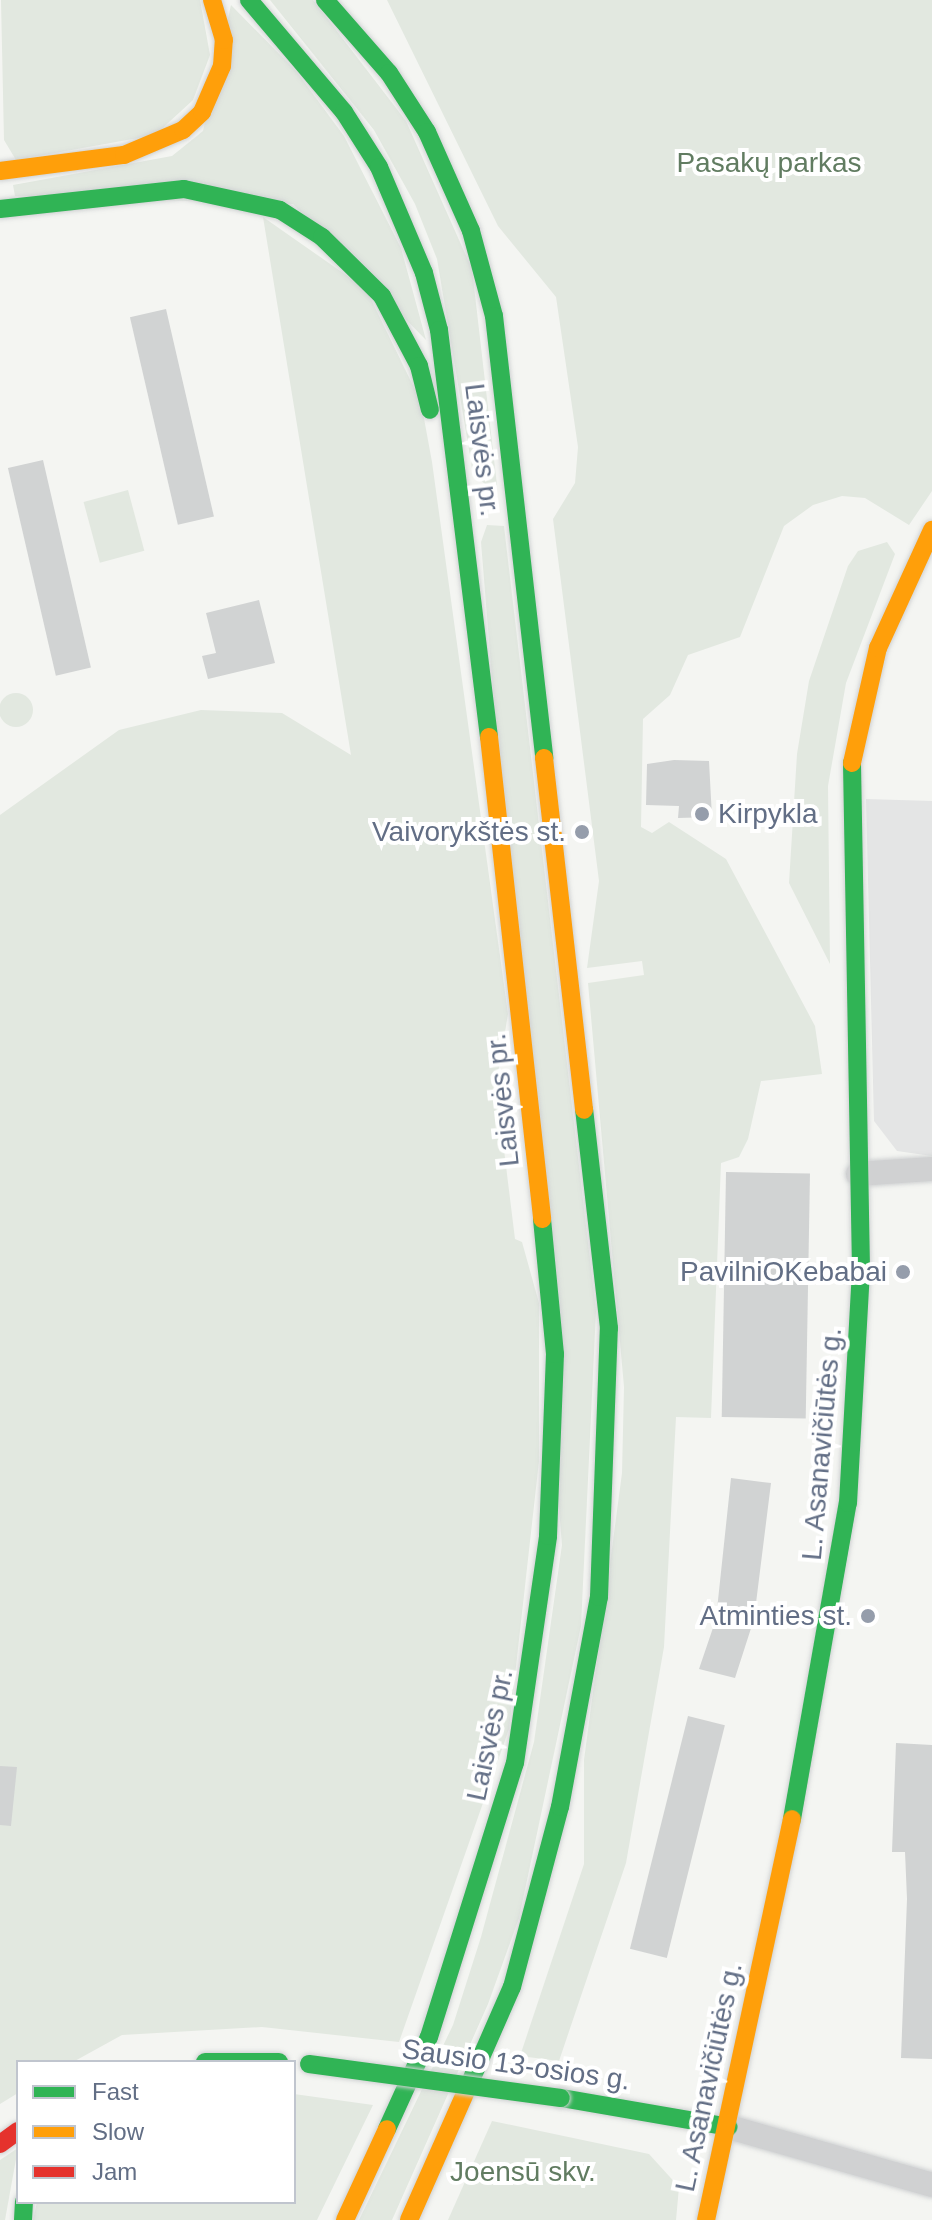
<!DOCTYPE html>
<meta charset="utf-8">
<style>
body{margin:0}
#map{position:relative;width:932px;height:2220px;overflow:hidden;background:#f4f5f2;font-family:Arial,sans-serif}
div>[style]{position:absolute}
.built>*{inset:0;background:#e4e5e5}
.green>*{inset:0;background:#e2e8e0;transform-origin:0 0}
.round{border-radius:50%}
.building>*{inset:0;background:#d1d3d3;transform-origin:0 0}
.roads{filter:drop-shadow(0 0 2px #d0d2d3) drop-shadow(0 0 2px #d0d2d3)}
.street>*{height:24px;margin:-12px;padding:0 12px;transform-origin:12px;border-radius:12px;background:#d0d1d2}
.fast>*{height:18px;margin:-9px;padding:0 9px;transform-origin:9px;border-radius:9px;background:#30b455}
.slow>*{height:18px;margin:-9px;padding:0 9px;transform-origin:9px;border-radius:9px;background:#ff9f0a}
.jam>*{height:18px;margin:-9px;padding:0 9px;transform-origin:9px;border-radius:9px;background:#e5322d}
.bridges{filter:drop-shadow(0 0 2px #d0d2d3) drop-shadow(0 0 2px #d0d2d3)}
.fast-bridge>*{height:18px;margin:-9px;padding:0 9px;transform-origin:9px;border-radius:9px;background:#30b455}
.dots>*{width:22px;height:22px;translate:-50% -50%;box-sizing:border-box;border:4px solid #fff;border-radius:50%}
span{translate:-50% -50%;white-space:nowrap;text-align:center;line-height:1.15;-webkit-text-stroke:8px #fff;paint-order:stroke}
.park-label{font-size:28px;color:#617c61}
.street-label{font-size:28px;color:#626e85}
.poi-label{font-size:28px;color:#626e85}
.left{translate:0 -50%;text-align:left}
.right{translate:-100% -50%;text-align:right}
.legend{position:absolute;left:16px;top:2060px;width:280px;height:144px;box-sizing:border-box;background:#fff;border:2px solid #c0c5ce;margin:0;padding:10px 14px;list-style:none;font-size:24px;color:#626e85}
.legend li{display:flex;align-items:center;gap:16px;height:40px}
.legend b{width:40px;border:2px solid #c0c5ce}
</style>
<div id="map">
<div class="built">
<i style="clip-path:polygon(866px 799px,932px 801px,932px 1156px,897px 1151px,874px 1121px)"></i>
</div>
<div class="green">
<i style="clip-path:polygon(1px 0,200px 0,210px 55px,193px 100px,155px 135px,16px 160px,4px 140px)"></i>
<i style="clip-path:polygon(270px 0,313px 0,406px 121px,472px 269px,497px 485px,490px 488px,473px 474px,437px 259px,415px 204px,374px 130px)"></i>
<i style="clip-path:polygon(387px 0,932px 0,932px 491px,909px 525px,865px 498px,842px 496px,813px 505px,784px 526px,740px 637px,688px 655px,670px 695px,643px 719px,641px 827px,652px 833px,669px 822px,726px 859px,815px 1026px,822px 1074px,761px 1081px,748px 1139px,739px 1157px,721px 1163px,711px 1418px,676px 1417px,664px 1647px,626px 1863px,559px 2061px,520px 2056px,584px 1864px,584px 1760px,622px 1473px,624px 1387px,588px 983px,644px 975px,642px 961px,587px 968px,599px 881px,553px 519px,575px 483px,578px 447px,556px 297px,498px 226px)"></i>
<i style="clip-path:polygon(231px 5px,296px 71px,344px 136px,401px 248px,426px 340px,293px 204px,15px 196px,13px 185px,172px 156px,203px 131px)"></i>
<i style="clip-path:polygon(263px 217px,366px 289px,421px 402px,432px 462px,508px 1014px,496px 1085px,515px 1239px,522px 1242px,539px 1303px,539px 1461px,509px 1729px,399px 2042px,262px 2027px,122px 2035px,73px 2062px,18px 2062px,18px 2093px,0 2104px,0 815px,119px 730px,201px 710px,282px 713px,351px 755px)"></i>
<i style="left:128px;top:490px;width:63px;height:46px;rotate:75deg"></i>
<i style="clip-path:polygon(487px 525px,504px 526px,596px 1311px,581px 1626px,519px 1918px,488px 2004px,392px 2220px,359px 2220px,453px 2025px,481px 1937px,534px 1742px,562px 1545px,481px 542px)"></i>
<i style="clip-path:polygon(887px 542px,895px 554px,846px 683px,828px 786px,830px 964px,789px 883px,797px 754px,809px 681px,848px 566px,858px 551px)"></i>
<i class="round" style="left:-1px;top:693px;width:34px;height:34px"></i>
<i style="clip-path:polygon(294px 2094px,373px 2105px,317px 2220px,33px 2220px,37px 2202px,294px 2202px)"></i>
<i style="clip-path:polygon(492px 2121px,649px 2154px,679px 2187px,676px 2220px,448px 2220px)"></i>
<i style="clip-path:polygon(18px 2148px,5px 2220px,0 2220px,0 2160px)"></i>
</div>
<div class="building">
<i style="left:166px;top:309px;width:213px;height:37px;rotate:77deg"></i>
<i style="left:43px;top:460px;width:213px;height:36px;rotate:77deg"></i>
<i style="clip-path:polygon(259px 600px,275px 663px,208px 679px,202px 656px,216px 653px,206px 613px)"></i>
<i style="clip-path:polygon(674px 760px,709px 761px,712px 817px,678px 818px,679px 806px,646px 805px,647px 764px)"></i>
<i style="left:726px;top:1172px;width:84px;height:245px;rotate:1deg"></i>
<i style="clip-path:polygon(731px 1478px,771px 1483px,754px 1619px,735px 1678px,699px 1669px,716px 1619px)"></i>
<i style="left:688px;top:1716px;width:38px;height:240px;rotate:14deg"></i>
<i style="clip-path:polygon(896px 1743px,932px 1745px,932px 2059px,901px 2058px,907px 1899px,905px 1852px,892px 1852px)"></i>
<i style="clip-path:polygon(0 1766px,17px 1767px,11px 1826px,0 1825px)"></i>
</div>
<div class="roads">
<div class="street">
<i style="left:858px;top:1174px;width:74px;rotate:-3.9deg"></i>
<i style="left:729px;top:2127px;width:211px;rotate:15.9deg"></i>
</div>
<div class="fast">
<i style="left:249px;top:0;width:147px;rotate:49.7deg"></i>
<i style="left:344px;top:112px;width:65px;rotate:57.5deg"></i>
<i style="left:379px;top:167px;width:115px;rotate:67deg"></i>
<i style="left:424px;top:273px;width:59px;rotate:75.3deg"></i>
<i style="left:439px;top:330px;width:410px;rotate:83deg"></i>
<i style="left:325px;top:0;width:97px;rotate:48.8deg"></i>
<i style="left:389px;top:73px;width:70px;rotate:57.2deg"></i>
<i style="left:427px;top:132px;width:108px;rotate:66deg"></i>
<i style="left:471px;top:231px;width:88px;rotate:74.9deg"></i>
<i style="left:494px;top:316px;width:445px;rotate:83.5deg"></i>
<i style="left:0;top:209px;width:185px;rotate:-6.2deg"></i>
<i style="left:184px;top:189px;width:98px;rotate:12.3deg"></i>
<i style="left:280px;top:210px;width:50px;rotate:32.7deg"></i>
<i style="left:322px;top:237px;width:84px;rotate:44.5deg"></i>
<i style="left:382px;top:296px;width:79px;rotate:62.1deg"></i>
<i style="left:419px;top:366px;width:45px;rotate:76deg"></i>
<i style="left:792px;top:1819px;width:321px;rotate:-80deg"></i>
<i style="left:848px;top:1503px;width:234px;rotate:-86.8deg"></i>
<i style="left:861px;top:1269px;width:506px;rotate:-91.02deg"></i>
<i style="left:205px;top:2062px;width:74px"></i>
<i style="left:468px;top:2087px;width:109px;rotate:-66.3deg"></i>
<i style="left:512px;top:1987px;width:186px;rotate:-75.1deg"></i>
<i style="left:560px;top:1807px;width:214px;rotate:-79.5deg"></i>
<i style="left:599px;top:1597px;width:269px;rotate:-87.9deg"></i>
<i style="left:609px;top:1328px;width:219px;rotate:-96.5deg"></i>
<i style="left:561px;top:2098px;width:170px;rotate:9.8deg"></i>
<i style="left:387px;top:2129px;width:101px;rotate:-65.5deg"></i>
<i style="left:429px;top:2037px;width:287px;rotate:-72.6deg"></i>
<i style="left:515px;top:1763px;width:229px;rotate:-81.7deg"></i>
<i style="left:548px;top:1536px;width:182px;rotate:-87.8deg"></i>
<i style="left:555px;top:1354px;width:136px;rotate:-95.5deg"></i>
<i style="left:23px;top:2220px;width:18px;rotate:-87deg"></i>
</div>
<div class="slow">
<i style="left:0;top:171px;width:125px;rotate:-7.4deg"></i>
<i style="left:124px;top:155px;width:64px;rotate:-23deg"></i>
<i style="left:183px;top:130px;width:26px;rotate:-43deg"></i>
<i style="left:202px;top:112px;width:50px;rotate:-66.5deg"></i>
<i style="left:222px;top:66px;width:26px;rotate:-86deg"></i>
<i style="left:224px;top:40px;width:42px;rotate:-106.7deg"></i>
<i style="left:489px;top:737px;width:485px;rotate:83.7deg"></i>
<i style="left:544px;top:758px;width:354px;rotate:83.5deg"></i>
<i style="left:852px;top:763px;width:118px;rotate:-77.3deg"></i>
<i style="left:878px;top:648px;width:130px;rotate:-65.4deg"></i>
<i style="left:345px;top:2220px;width:100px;rotate:-65.2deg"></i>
<i style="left:409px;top:2220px;width:145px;rotate:-66.1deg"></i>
<i style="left:706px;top:2220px;width:410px;rotate:-77.9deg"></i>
</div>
<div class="jam">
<i style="left:0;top:2144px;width:22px;rotate:-36deg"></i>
</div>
</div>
<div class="bridges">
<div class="fast-bridge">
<i style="left:309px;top:2064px;width:254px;rotate:7.7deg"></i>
</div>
</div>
<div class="dots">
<i style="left:702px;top:814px;background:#959dab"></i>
<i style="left:582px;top:832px;background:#959dab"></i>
<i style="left:903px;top:1272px;background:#959dab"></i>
<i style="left:868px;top:1616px;background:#959dab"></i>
</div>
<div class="park-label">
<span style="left:769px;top:163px">Pasakų parkas</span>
<span style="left:523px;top:2172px">Joensū skv.</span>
</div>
<div class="street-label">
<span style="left:482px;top:450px;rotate:83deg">Laisvės pr.</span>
<span style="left:503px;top:1100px;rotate:-96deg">Laisvės pr.</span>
<span style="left:822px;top:1444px;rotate:-85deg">L. Asanavičiūtės g.</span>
<span style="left:490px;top:1735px;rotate:-78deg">Laisvės pr.</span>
<span style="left:516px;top:2065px;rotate:8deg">Sausio 13-osios g.</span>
<span style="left:709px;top:2077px;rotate:-78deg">L. Asanavičiūtės g.</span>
</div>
<div class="poi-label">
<span class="left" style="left:718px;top:814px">Kirpykla</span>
<span class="right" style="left:566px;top:832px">Vaivorykštės st.</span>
<span class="right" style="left:887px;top:1272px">PavilniOKebabai</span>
<span class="right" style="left:852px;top:1616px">Atminties st.</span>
</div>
<ul class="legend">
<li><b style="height:10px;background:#30b455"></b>Fast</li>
<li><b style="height:10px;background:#ff9f0a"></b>Slow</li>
<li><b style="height:10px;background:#e5322d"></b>Jam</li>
</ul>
</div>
